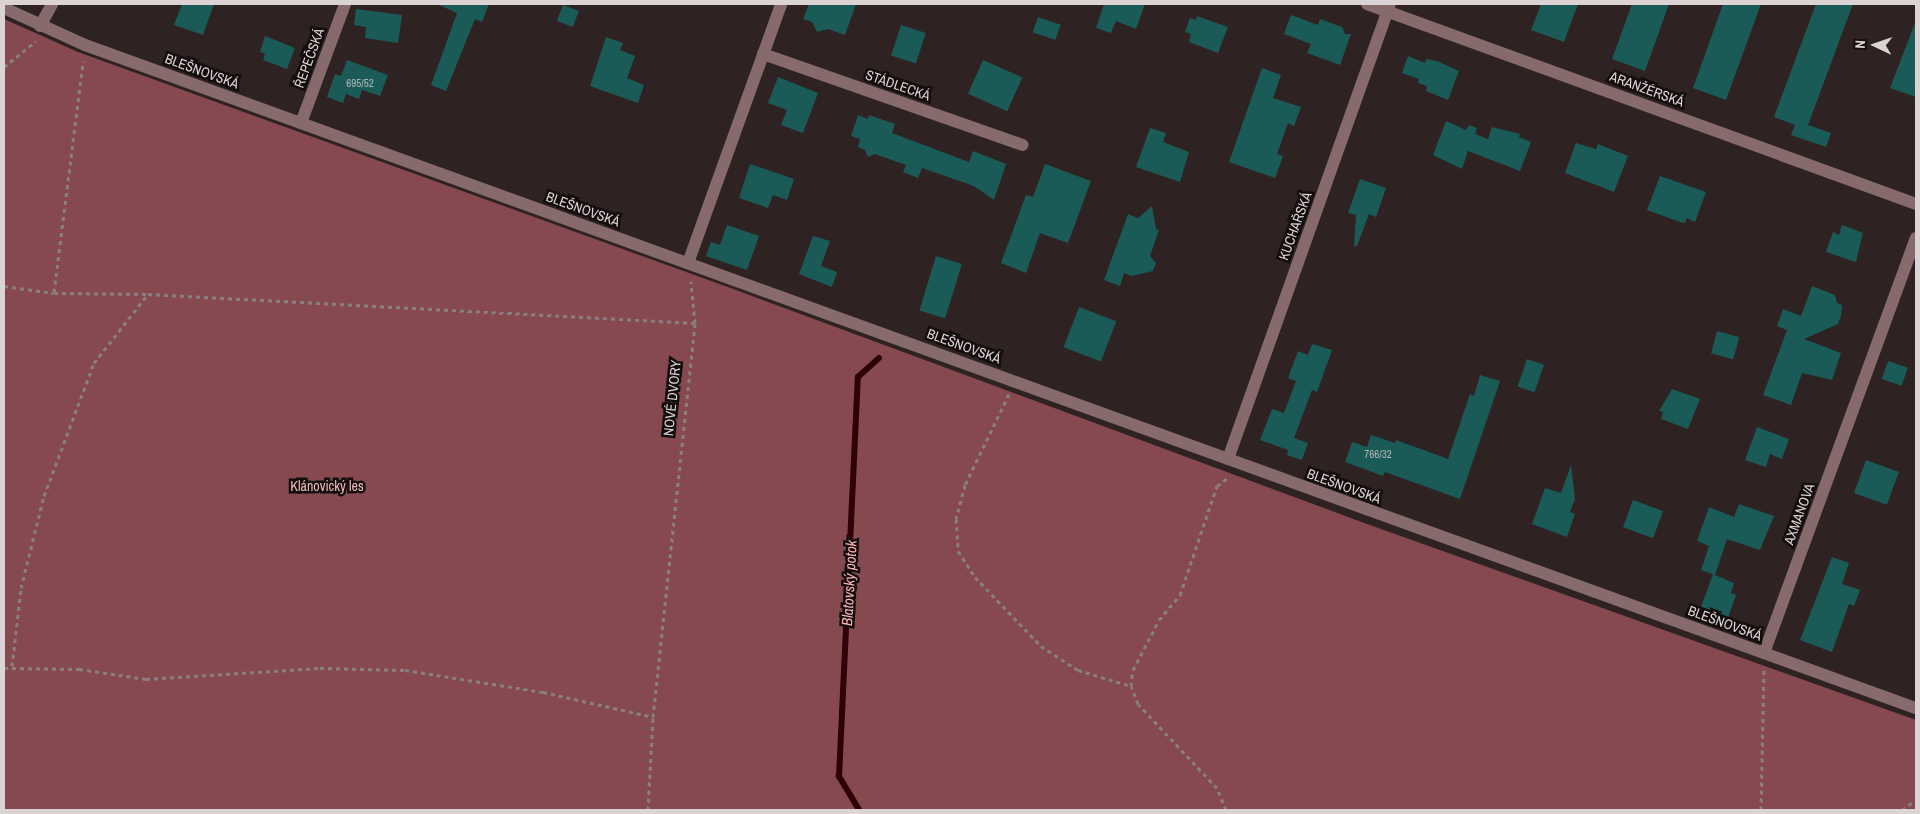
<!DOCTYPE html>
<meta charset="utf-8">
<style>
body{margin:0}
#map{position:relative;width:1920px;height:814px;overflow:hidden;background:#2e2223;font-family:"Archivo Narrow",sans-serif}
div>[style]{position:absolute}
.forest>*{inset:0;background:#85494f}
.stream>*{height:5.5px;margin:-2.75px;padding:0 2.75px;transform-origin:2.75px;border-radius:2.75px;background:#2d0007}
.building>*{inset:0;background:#1a5b57;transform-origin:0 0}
.path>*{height:3px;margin-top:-1.5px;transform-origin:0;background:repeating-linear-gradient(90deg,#8a7f80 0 4px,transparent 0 8px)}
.minor>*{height:12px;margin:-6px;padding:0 6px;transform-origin:6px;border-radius:6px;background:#876b6c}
span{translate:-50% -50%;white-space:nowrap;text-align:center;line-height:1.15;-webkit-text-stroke:5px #130d0d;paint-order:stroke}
.number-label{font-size:11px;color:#acb5b5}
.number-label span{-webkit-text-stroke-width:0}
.street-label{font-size:14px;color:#dcd3d4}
.park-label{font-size:14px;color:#f3babd}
.water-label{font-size:15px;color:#ffb3b8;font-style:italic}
.frame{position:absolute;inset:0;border:5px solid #dcd3d4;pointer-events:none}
.north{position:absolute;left:1850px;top:20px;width:50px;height:50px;-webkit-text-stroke:4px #130d0d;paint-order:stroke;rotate:273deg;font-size:14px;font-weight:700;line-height:20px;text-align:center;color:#dcd3d4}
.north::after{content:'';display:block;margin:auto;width:18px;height:22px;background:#dcd3d4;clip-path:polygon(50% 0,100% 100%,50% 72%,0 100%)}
</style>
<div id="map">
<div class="forest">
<i style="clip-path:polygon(4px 19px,78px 52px,736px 290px,1367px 524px,1916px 720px,1916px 810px,4px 810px)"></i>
</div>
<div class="stream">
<i style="left:859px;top:810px;width:39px;rotate:-121deg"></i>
<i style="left:839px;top:777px;width:400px;rotate:-87.3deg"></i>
<i style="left:858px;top:377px;width:28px;rotate:-42deg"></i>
</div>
<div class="building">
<i style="clip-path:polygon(182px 4px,214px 4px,203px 35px,174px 25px)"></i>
<i style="clip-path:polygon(437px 4px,489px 4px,482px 22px,475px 19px,446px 91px,431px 85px,457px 13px)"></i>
<i style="clip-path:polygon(809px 4px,856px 4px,845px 35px,828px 29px,817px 32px,812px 22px,803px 19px)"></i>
<i style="clip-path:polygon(1104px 4px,1145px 4px,1136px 29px,1116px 21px,1111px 33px,1096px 28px)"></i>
<i style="clip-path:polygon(1541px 4px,1578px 4px,1564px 42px,1531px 30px)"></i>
<i style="clip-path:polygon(1632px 4px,1669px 4px,1645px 71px,1612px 59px)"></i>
<i style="clip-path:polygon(1723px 4px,1761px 4px,1726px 100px,1693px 88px)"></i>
<i style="clip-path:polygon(1816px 4px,1853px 4px,1808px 125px,1831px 133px,1826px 147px,1791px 135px,1795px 125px,1774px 117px)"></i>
<i style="left:563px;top:5px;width:17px;height:17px;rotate:21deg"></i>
<i style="clip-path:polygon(356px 9px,402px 15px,398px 43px,365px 38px,366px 27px,354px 25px)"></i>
<i style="clip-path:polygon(1291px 15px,1318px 25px,1320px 19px,1342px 27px,1345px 34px,1351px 34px,1340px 65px,1307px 53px,1311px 44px,1284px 34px)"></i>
<i style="clip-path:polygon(1197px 16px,1228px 27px,1218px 53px,1189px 42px,1191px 34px,1185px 32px,1190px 18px,1196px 20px)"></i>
<i style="left:1038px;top:17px;width:24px;height:16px;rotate:19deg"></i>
<i style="clip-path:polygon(1915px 23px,1916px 23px,1916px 97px,1890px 88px)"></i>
<i style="left:901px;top:25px;width:26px;height:32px;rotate:18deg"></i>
<i style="clip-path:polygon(265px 36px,295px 48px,287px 69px,263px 60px,265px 54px,260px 52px)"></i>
<i style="clip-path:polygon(606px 37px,623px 43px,620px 50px,635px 56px,627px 78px,644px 85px,638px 103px,590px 86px)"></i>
<i style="clip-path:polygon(1408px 56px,1425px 63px,1426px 59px,1437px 61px,1459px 71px,1448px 100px,1426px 91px,1427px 86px,1418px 83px,1419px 79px,1402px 73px)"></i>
<i style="clip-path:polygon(347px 60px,388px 75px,380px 96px,362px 90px,359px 99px,346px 94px,343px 103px,327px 97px,335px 74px,341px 76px)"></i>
<i style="left:983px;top:60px;width:43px;height:37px;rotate:24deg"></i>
<i style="clip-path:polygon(1262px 68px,1281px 75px,1273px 98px,1301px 107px,1294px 126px,1288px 123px,1277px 154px,1283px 156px,1275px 178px,1229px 162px)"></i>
<i style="clip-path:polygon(778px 77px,818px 93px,803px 133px,781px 125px,787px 110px,768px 103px)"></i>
<i style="clip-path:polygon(858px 115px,868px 119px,869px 115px,895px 124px,892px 133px,969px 162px,973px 151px,1006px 164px,994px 200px,974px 186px,922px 168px,918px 178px,903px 172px,906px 165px,875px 154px,868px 157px,865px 150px,858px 147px,860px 139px,851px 136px)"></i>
<i style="clip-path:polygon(1446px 121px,1466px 130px,1469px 125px,1477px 128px,1475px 134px,1488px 139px,1492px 127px,1520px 134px,1519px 137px,1531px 142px,1520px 171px,1468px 151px,1462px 169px,1433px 155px)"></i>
<i style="clip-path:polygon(1150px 128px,1166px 133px,1163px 142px,1189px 152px,1180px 182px,1136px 167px)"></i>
<i style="clip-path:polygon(1576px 143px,1596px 149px,1598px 144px,1628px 156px,1614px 192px,1565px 173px)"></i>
<i style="clip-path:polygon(750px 164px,794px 179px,787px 200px,773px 195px,768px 208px,739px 198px)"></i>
<i style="clip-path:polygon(1045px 164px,1091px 181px,1068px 243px,1040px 233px,1026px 273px,1001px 263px,1026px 195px,1033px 197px)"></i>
<i style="clip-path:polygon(1660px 176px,1706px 192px,1695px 222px,1687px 218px,1685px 223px,1680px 222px,1647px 210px)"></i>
<i style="clip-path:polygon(1360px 179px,1386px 188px,1376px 217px,1369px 214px,1357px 246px,1354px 246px,1356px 215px,1348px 213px)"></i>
<i style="clip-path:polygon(1152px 206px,1156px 229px,1159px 230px,1150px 256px,1156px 263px,1153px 271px,1131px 276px,1124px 273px,1120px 286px,1104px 280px,1128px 214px,1138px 218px)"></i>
<i style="clip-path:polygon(727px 225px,759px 236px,747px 270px,706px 256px,711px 242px,720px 245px)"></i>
<i style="clip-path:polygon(1842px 225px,1863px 233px,1856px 262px,1826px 252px,1833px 232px,1839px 235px)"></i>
<i style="clip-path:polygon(813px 236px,830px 241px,821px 266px,837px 272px,832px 287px,799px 274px)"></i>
<i style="left:936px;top:256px;width:27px;height:57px;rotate:17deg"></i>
<i style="clip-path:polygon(1812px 286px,1835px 295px,1837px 303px,1842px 305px,1841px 316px,1838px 324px,1804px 339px,1841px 353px,1832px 380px,1802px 373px,1791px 405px,1763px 395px,1787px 330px,1777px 326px,1783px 309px,1801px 316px)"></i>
<i style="left:1079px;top:307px;width:40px;height:43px;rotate:21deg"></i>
<i style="left:1717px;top:331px;width:23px;height:23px;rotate:15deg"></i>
<i style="clip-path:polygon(1312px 344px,1332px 350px,1317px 392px,1312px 390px,1294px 438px,1308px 443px,1302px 460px,1287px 455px,1288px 450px,1260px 440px,1272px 409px,1284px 413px,1296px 381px,1288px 378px,1298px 351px,1308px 355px)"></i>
<i style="left:1527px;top:359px;width:18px;height:29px;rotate:19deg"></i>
<i style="left:1888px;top:361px;width:21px;height:19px;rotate:19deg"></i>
<i style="clip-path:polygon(1480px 375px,1500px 381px,1460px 499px,1385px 472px,1383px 476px,1345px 462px,1352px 442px,1367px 447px,1371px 435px,1395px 443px,1396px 440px,1448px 459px,1470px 394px,1474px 396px)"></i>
<i style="clip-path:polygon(1672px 389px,1700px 399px,1688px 429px,1661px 419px,1663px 412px,1659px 411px)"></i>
<i style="clip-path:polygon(1757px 427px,1789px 439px,1782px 459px,1770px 454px,1766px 467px,1745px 460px)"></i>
<i style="left:1866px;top:460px;width:35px;height:35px;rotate:20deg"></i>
<i style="clip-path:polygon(1571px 465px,1575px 499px,1570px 512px,1575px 514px,1567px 537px,1532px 524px,1545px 488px,1561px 493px)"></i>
<i style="left:1633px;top:500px;width:32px;height:29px;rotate:20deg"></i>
<i style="clip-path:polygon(1739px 504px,1774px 516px,1760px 550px,1727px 539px,1715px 575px,1701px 570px,1709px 546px,1697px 541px,1709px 507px,1734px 517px)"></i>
<i style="clip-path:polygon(1832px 557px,1849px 563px,1842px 584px,1860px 590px,1854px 606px,1849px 604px,1832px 652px,1800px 640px)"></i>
<i style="clip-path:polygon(1713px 574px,1734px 583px,1731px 593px,1736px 595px,1728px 618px,1701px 607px)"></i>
</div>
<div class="path">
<i style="left:4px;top:67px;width:41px;rotate:-39.1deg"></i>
<i style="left:4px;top:286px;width:50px;rotate:8deg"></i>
<i style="left:54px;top:293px;width:94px;rotate:0.6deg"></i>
<i style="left:148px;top:294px;width:548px;rotate:3.03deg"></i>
<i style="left:54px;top:292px;width:233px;rotate:-82.8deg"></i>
<i style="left:1009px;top:394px;width:101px;rotate:115.8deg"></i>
<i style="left:965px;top:485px;width:35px;rotate:105deg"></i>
<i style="left:956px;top:519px;width:32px;rotate:86deg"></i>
<i style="left:958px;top:551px;width:31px;rotate:57deg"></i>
<i style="left:975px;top:577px;width:95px;rotate:46.3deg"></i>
<i style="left:1041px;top:646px;width:44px;rotate:33deg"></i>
<i style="left:1078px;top:670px;width:55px;rotate:16.8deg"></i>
<i style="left:12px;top:666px;width:79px;rotate:-83.4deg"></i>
<i style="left:21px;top:588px;width:95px;rotate:-76deg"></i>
<i style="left:44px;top:496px;width:142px;rotate:-69.4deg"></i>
<i style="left:94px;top:363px;width:88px;rotate:-52deg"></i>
<i style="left:4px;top:668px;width:75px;rotate:0.8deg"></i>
<i style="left:79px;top:669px;width:68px;rotate:8.5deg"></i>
<i style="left:146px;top:679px;width:174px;rotate:-3.6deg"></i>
<i style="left:320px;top:668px;width:85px;rotate:1.3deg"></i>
<i style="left:405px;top:670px;width:140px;rotate:9.1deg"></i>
<i style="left:543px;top:692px;width:113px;rotate:12.8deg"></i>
<i style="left:648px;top:810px;width:93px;rotate:-86.9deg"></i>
<i style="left:653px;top:717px;width:396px;rotate:-83.9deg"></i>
<i style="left:695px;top:323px;width:42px;rotate:-95.4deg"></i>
<i style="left:1226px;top:810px;width:24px;rotate:-112deg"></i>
<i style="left:1217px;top:788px;width:115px;rotate:-133.2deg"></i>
<i style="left:1138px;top:704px;width:19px;rotate:-111deg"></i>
<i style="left:1131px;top:686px;width:16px;rotate:-83deg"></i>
<i style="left:1133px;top:670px;width:56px;rotate:-62.5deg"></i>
<i style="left:1159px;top:620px;width:33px;rotate:-50deg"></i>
<i style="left:1180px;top:595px;width:115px;rotate:-71.3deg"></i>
<i style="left:1217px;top:486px;width:16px;rotate:-38deg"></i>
<i style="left:1761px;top:810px;width:142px;rotate:-88.8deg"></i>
<i style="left:1902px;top:810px;width:17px;rotate:-36deg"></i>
</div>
<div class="minor">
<i style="left:1367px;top:4px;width:584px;rotate:20.02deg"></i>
<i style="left:4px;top:8px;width:89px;rotate:24.6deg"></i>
<i style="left:85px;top:45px;width:1947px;rotate:19.91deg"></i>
<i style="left:40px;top:26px;width:25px;rotate:-61deg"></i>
<i style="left:763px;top:54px;width:275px;rotate:19.3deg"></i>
<i style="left:301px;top:123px;width:127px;rotate:-69.7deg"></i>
<i style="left:688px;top:263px;width:275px;rotate:-70.2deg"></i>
<i style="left:1228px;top:459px;width:482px;rotate:-70.4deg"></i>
<i style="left:1764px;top:653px;width:442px;rotate:-69.9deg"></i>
</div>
<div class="number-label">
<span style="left:360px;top:83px">695/52</span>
<span style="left:1378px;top:454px">766/32</span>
</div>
<div class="street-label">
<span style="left:309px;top:58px;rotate:-70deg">ŘEPEČSKÁ</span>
<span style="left:202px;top:71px;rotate:20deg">BLEŠNOVSKÁ</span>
<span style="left:898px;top:85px;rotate:19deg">STÁDLECKÁ</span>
<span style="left:1647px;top:89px;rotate:20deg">ARANŽÉRSKÁ</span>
<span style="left:583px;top:209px;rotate:20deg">BLEŠNOVSKÁ</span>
<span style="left:1295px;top:226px;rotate:-70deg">KUCHAŘSKÁ</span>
<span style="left:964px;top:346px;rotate:20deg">BLEŠNOVSKÁ</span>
<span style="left:672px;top:398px;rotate:-84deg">NOVÉ DVORY</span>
<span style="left:1344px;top:486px;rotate:20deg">BLEŠNOVSKÁ</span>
<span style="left:1799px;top:514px;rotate:-70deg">AXMANOVA</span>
<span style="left:1725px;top:623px;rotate:20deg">BLEŠNOVSKÁ</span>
</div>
<div class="park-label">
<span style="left:327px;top:486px">Klánovický les</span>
</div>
<div class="water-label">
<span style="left:849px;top:583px;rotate:-87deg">Blatovský potok</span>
</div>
<div class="frame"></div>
<div class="north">N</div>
</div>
